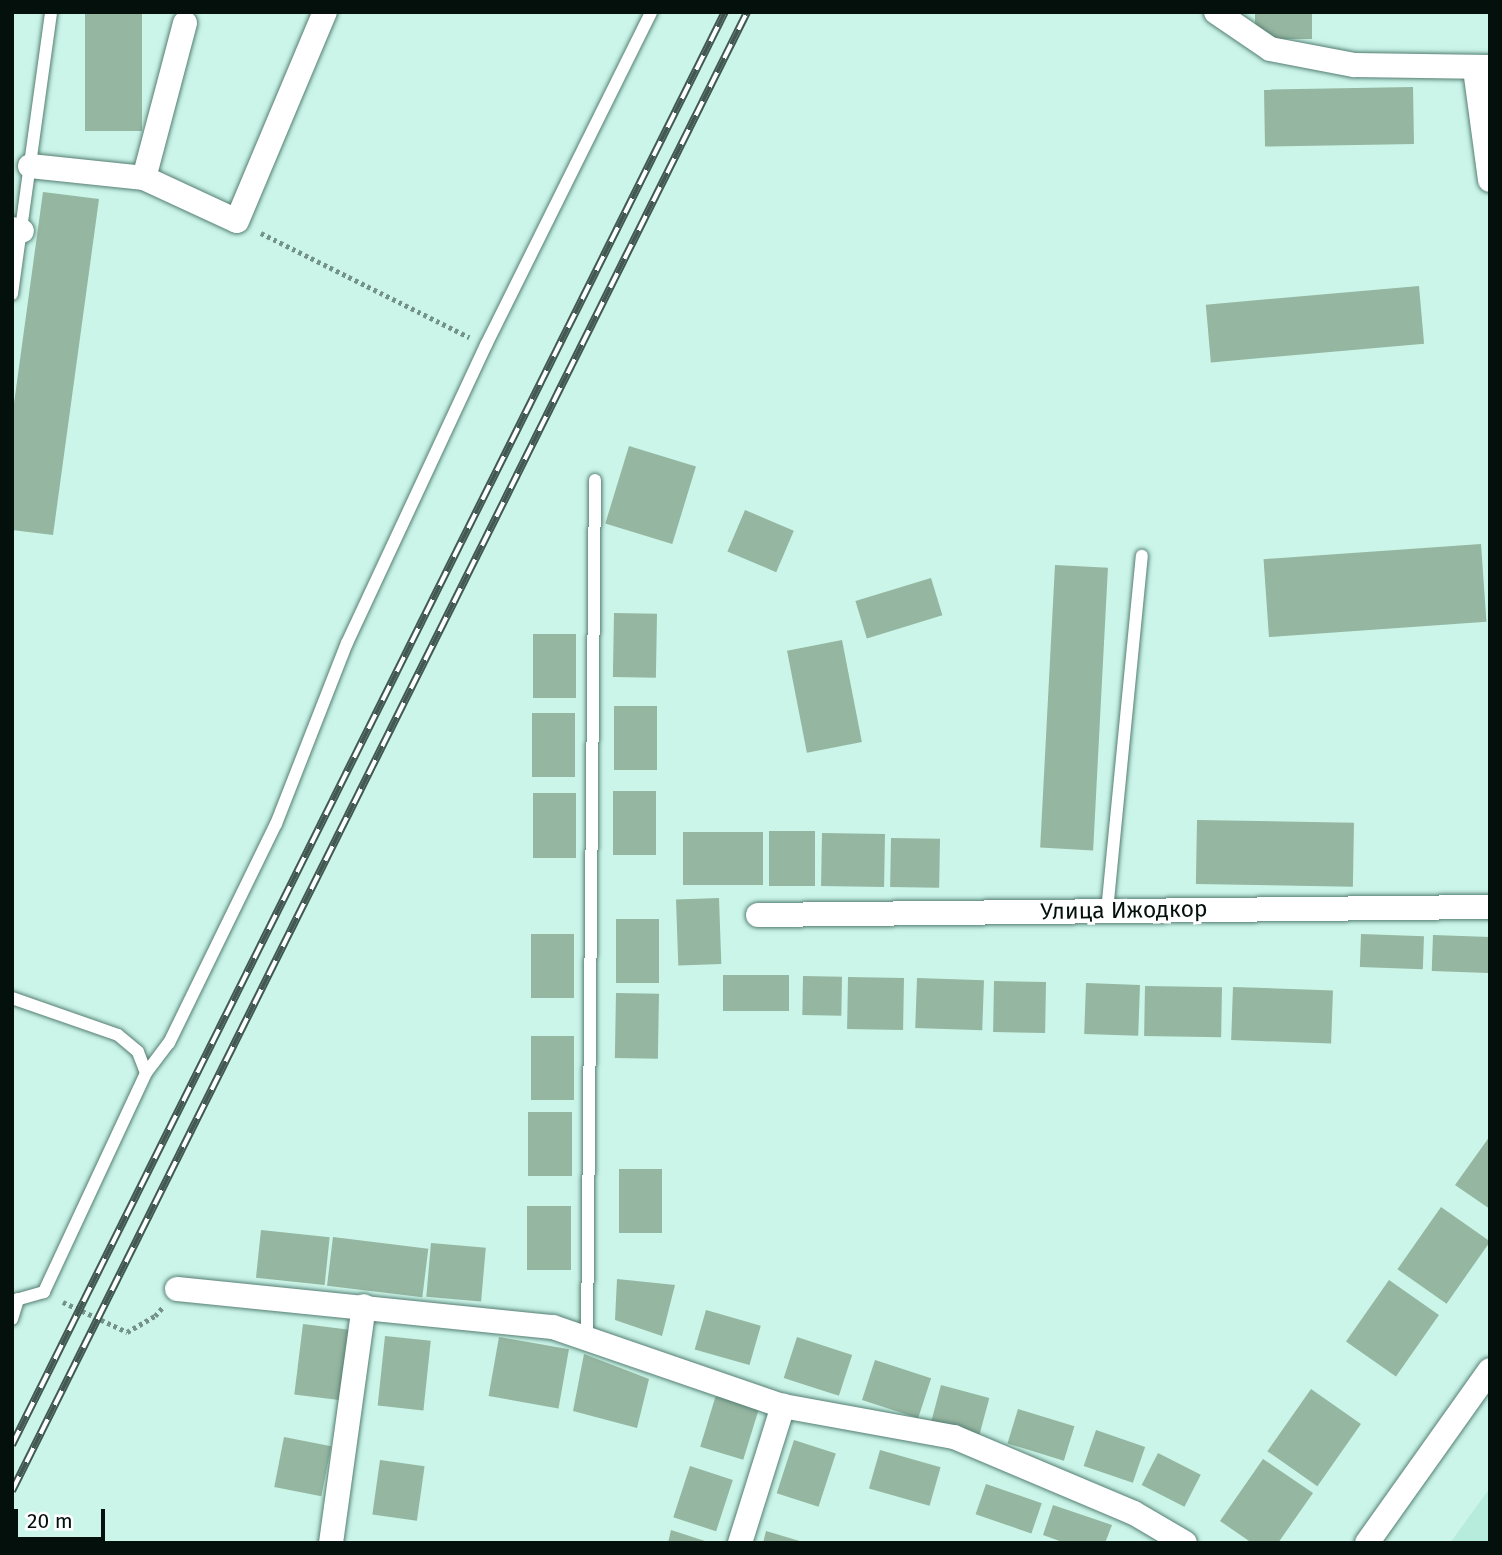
<!DOCTYPE html>
<meta charset="utf-8">
<style>
body{margin:0}
#map{position:relative;width:1502px;height:1555px;overflow:hidden;background:#caf5e8;font-family:"Fira Sans",sans-serif}
div>[style]{position:absolute}
.built>*{inset:0;background:#b7ebdc}
.building>*{inset:0;background:#95b6a0;transform-origin:0 0}
.path>*{height:4.5px;margin-top:-2.25px;transform-origin:0;background:repeating-linear-gradient(90deg,#749289 0 3.5px,transparent 0 7px)}
.roads{filter:drop-shadow(0 0 2px #567e73) drop-shadow(0 0 2px #567e73)}
.service>*{height:12px;margin:-6px;padding:0 6px;transform-origin:6px;border-radius:6px;background:#fff}
.minor>*{height:24px;margin:-12px;padding:0 12px;transform-origin:12px;border-radius:12px;background:#fff}
.rail>*{height:8px;margin-top:-4px;transform-origin:0;background:repeating-linear-gradient(90deg,#fff 0 16px,#425851 0 32px);box-sizing:border-box;border-block:2px solid #425851}
span{translate:-50% -50%;white-space:nowrap;text-align:center;line-height:1.15;-webkit-text-stroke:6px #fff;paint-order:stroke}
.street-label{font-size:23px;color:#03100c}
.frame{position:absolute;inset:0;border:14px solid #03100c;pointer-events:none}
.scale{position:absolute;left:14px;top:1509px;width:91px;height:32px;box-sizing:border-box;border:4px solid #03100c;border-top:0;padding-left:9px;font-size:21px;line-height:24px;white-space:nowrap;color:#03100c;-webkit-text-stroke:5px #fff;paint-order:stroke}
</style>
<div id="map">
<div class="built">
<i style="clip-path:polygon(1490px 1488px,1490px 1543px,1450px 1543px)"></i>
</div>
<div class="building">
<i style="left:85px;top:12px;width:57px;height:119px"></i>
<i style="left:1255px;top:12px;width:57px;height:27px"></i>
<i style="left:1413px;top:87px;width:57px;height:149px;rotate:89deg"></i>
<i style="clip-path:polygon(43px 192px,99px 199px,53px 535px,12px 530px,12px 418px)"></i>
<i style="left:1419px;top:286px;width:58px;height:214px;rotate:85deg"></i>
<i style="left:629px;top:446px;width:70px;height:81px;rotate:17deg"></i>
<i style="left:745px;top:510px;width:53px;height:45px;rotate:23deg"></i>
<i style="left:1481px;top:544px;width:78px;height:218px;rotate:86deg"></i>
<i style="left:1055px;top:565px;width:53px;height:283px;rotate:3deg"></i>
<i style="left:931px;top:578px;width:39px;height:79px;rotate:73deg"></i>
<i style="left:614px;top:613px;width:43px;height:64px;rotate:1deg"></i>
<i style="left:533px;top:634px;width:43px;height:64px"></i>
<i style="left:842px;top:640px;width:104px;height:56px;rotate:79deg"></i>
<i style="left:657px;top:706px;width:64px;height:43px;rotate:90deg"></i>
<i style="left:532px;top:713px;width:43px;height:64px"></i>
<i style="left:613px;top:791px;width:43px;height:64px"></i>
<i style="left:576px;top:793px;width:65px;height:43px;rotate:90deg"></i>
<i style="left:1197px;top:820px;width:157px;height:64px;rotate:1deg"></i>
<i style="left:769px;top:831px;width:46px;height:55px"></i>
<i style="left:763px;top:832px;width:53px;height:80px;rotate:90deg"></i>
<i style="left:822px;top:833px;width:63px;height:53px;rotate:1deg"></i>
<i style="left:891px;top:838px;width:49px;height:49px;rotate:1deg"></i>
<i style="left:719px;top:898px;width:66px;height:43px;rotate:88deg"></i>
<i style="left:616px;top:919px;width:43px;height:64px"></i>
<i style="left:531px;top:934px;width:43px;height:64px"></i>
<i style="left:1361px;top:934px;width:63px;height:33px;rotate:2deg"></i>
<i style="left:1433px;top:935px;width:57px;height:36px;rotate:2deg"></i>
<i style="left:723px;top:975px;width:66px;height:36px"></i>
<i style="left:803px;top:976px;width:39px;height:39px;rotate:1deg"></i>
<i style="left:848px;top:977px;width:56px;height:52px;rotate:1deg"></i>
<i style="left:917px;top:978px;width:67px;height:50px;rotate:2deg"></i>
<i style="left:994px;top:981px;width:52px;height:51px;rotate:1deg"></i>
<i style="left:1086px;top:983px;width:54px;height:51px;rotate:2deg"></i>
<i style="left:1145px;top:986px;width:77px;height:50px;rotate:1deg"></i>
<i style="left:1233px;top:987px;width:100px;height:53px;rotate:2deg"></i>
<i style="left:616px;top:993px;width:43px;height:65px;rotate:1deg"></i>
<i style="left:531px;top:1036px;width:43px;height:64px"></i>
<i style="left:528px;top:1112px;width:44px;height:64px"></i>
<i style="clip-path:polygon(1490px 1136px,1490px 1209px,1455px 1185px)"></i>
<i style="left:619px;top:1169px;width:43px;height:64px"></i>
<i style="left:527px;top:1206px;width:44px;height:64px"></i>
<i style="left:1441px;top:1207px;width:60px;height:76px;rotate:35deg"></i>
<i style="left:261px;top:1230px;width:69px;height:48px;rotate:6deg"></i>
<i style="left:333px;top:1237px;width:96px;height:49px;rotate:7deg"></i>
<i style="left:431px;top:1243px;width:55px;height:54px;rotate:5deg"></i>
<i style="clip-path:polygon(617px 1279px,675px 1285px,662px 1336px,615px 1320px)"></i>
<i style="left:1389px;top:1280px;width:61px;height:75px;rotate:35deg"></i>
<i style="left:706px;top:1310px;width:57px;height:41px;rotate:16deg"></i>
<i style="left:303px;top:1324px;width:47px;height:71px;rotate:7deg"></i>
<i style="left:385px;top:1336px;width:46px;height:70px;rotate:6deg"></i>
<i style="left:499px;top:1337px;width:71px;height:60px;rotate:10deg"></i>
<i style="left:797px;top:1337px;width:58px;height:43px;rotate:18deg"></i>
<i style="clip-path:polygon(584px 1354px,649px 1379px,637px 1428px,573px 1411px)"></i>
<i style="left:875px;top:1360px;width:59px;height:42px;rotate:18deg"></i>
<i style="left:941px;top:1385px;width:50px;height:38px;rotate:15deg"></i>
<i style="left:1311px;top:1389px;width:61px;height:76px;rotate:35deg"></i>
<i style="left:716px;top:1395px;width:45px;height:54px;rotate:17deg"></i>
<i style="left:1018px;top:1409px;width:59px;height:36px;rotate:17deg"></i>
<i style="left:1096px;top:1430px;width:52px;height:38px;rotate:19deg"></i>
<i style="left:284px;top:1437px;width:48px;height:51px;rotate:11deg"></i>
<i style="left:794px;top:1440px;width:44px;height:56px;rotate:18deg"></i>
<i style="left:880px;top:1450px;width:63px;height:40px;rotate:16deg"></i>
<i style="left:1158px;top:1453px;width:48px;height:36px;rotate:27deg"></i>
<i style="clip-path:polygon(1263px 1459px,1313px 1493px,1278px 1543px,1252px 1543px,1220px 1521px)"></i>
<i style="left:380px;top:1460px;width:45px;height:55px;rotate:8deg"></i>
<i style="left:690px;top:1466px;width:45px;height:54px;rotate:18deg"></i>
<i style="left:986px;top:1484px;width:59px;height:32px;rotate:19deg"></i>
<i style="clip-path:polygon(1053px 1505px,1112px 1525px,1105px 1543px,1065px 1543px,1043px 1535px)"></i>
<i style="clip-path:polygon(671px 1530px,708px 1542px,708px 1543px,668px 1543px)"></i>
<i style="clip-path:polygon(766px 1531px,803px 1542px,803px 1543px,763px 1543px)"></i>
</div>
<div class="path">
<i style="left:261px;top:233px;width:233px;rotate:26.6deg"></i>
<i style="left:63px;top:1302px;width:71px;rotate:25.1deg"></i>
<i style="left:127px;top:1332px;width:32px;rotate:-30deg"></i>
<i style="left:155px;top:1316px;width:11px;rotate:-49deg"></i>
</div>
<div class="roads">
<div class="service">
<i style="left:12px;top:294px;width:285px;rotate:-82.1deg"></i>
<i style="left:1107px;top:911px;width:357px;rotate:-84.4deg"></i>
<i style="left:12px;top:998px;width:112px;rotate:19.2deg"></i>
<i style="left:118px;top:1035px;width:26px;rotate:40deg"></i>
<i style="left:138px;top:1052px;width:22px;rotate:69deg"></i>
<i style="left:146px;top:1073px;width:242px;rotate:115deg"></i>
<i style="left:44px;top:1292px;width:33px;rotate:164deg"></i>
<i style="left:146px;top:1073px;width:38px;rotate:-53deg"></i>
<i style="left:169px;top:1043px;width:244px;rotate:-64deg"></i>
<i style="left:276px;top:824px;width:194px;rotate:-68.6deg"></i>
<i style="left:347px;top:643px;width:329px;rotate:-65deg"></i>
<i style="left:486px;top:345px;width:372px;rotate:-63.6deg"></i>
<i style="left:12px;top:1319px;width:21px;rotate:-73deg"></i>
<i style="left:587px;top:1339px;width:859px;rotate:-89.47deg"></i>
</div>
<div class="minor">
<i style="left:1216px;top:12px;width:65px;rotate:34.4deg"></i>
<i style="left:1270px;top:49px;width:86px;rotate:10.8deg"></i>
<i style="left:1354px;top:65px;width:136px;rotate:0.8deg"></i>
<i style="left:185px;top:23px;width:160px;rotate:104.8deg"></i>
<i style="left:144px;top:178px;width:102px;rotate:24.8deg"></i>
<i style="left:237px;top:221px;width:227px;rotate:-67.2deg"></i>
<i style="left:1475px;top:69px;width:112px;rotate:82.3deg"></i>
<i style="left:30px;top:166px;width:115px;rotate:6deg"></i>
<i style="left:12px;top:229px;width:10px;rotate:11deg"></i>
<i style="left:758px;top:915px;width:732px;rotate:-0.63deg"></i>
<i style="left:177px;top:1289px;width:378px;rotate:5.8deg"></i>
<i style="left:553px;top:1327px;width:243px;rotate:19deg"></i>
<i style="left:783px;top:1406px;width:174px;rotate:10.3deg"></i>
<i style="left:954px;top:1437px;width:195px;rotate:22.9deg"></i>
<i style="left:1134px;top:1513px;width:59px;rotate:30.5deg"></i>
<i style="left:331px;top:1543px;width:239px;rotate:-82.1deg"></i>
<i style="left:740px;top:1543px;width:144px;rotate:-72.6deg"></i>
<i style="left:1367px;top:1543px;width:212px;rotate:-54.6deg"></i>
</div>
</div>
<div class="rail">
<i style="left:12px;top:1445px;width:1601px;rotate:-63.55deg"></i>
<i style="left:12px;top:1491px;width:1652px;rotate:-63.57deg"></i>
</div>
<div class="street-label">
<span style="left:1124px;top:910px;rotate:-1deg">Улица Ижодкор</span>
</div>
<div class="frame"></div>
<div class="scale">20 m</div>
</div>
